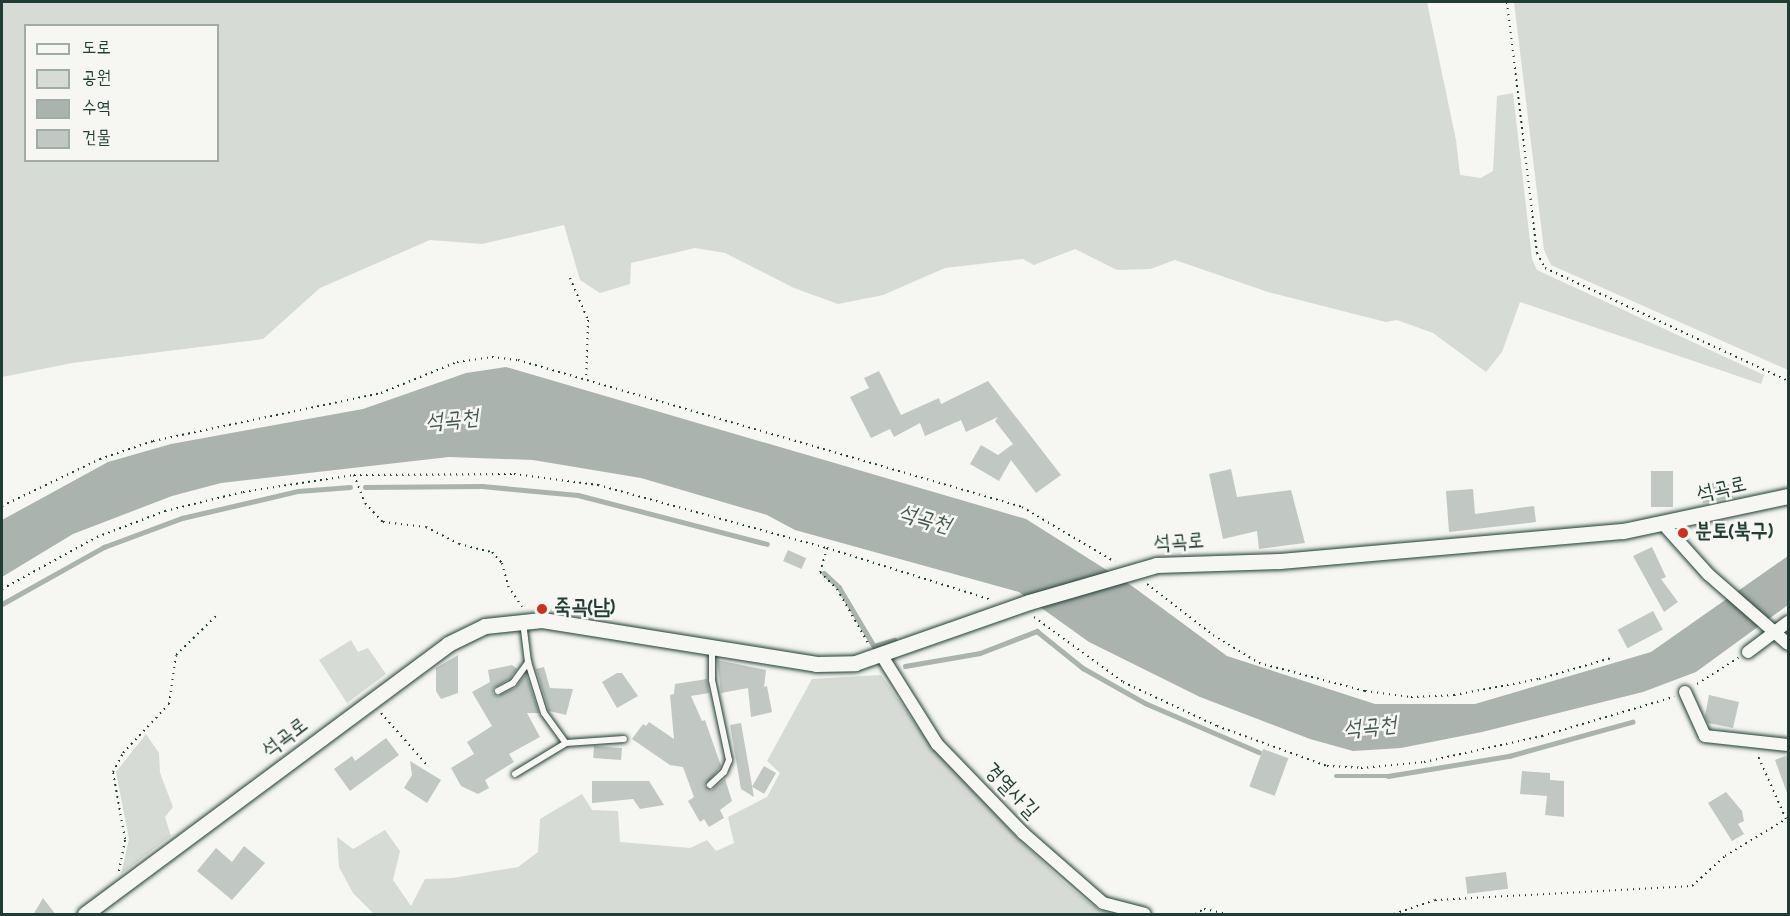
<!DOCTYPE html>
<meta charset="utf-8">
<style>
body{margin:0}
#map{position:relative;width:1790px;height:916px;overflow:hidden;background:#f6f6f2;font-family:Dekko,"Poor Story",sans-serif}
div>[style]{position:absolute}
.green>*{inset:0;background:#d6dbd6}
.water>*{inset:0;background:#aab3ae}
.stream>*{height:4.5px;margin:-2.25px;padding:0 2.25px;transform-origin:2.25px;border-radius:2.25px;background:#aab3ae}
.building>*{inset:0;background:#c1c8c3;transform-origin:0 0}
.path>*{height:2px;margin-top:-1px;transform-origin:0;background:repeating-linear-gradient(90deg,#1f3d34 0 1.5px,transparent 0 6px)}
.roads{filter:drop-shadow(0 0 2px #1f3d34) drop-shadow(0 0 2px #1f3d34)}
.service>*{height:6px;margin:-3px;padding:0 3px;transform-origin:3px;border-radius:3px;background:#f6f6f2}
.minor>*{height:12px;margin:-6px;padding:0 6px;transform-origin:6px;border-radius:6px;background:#f6f6f2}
.tertiary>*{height:15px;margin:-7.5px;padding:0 7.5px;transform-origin:7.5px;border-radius:7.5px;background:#f6f6f2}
.dots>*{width:16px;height:16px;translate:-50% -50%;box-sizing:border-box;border:3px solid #f6f6f2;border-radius:50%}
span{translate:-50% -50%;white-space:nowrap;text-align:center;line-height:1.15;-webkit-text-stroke:5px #f6f6f2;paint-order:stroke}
.street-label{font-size:21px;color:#1f3d34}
.poi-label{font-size:21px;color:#1f3d34;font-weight:700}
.left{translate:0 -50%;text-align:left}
.water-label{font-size:22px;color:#425a52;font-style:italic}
.frame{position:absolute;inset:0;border:3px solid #1f3d34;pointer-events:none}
.legend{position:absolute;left:24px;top:24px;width:195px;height:138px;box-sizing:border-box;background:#f6f6f2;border:2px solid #a0aca6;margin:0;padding:8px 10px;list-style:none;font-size:18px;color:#1f3d34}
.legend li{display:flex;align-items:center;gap:12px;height:30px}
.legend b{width:30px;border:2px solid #a0aca6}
</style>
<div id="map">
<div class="green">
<i style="clip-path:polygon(evenodd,2px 2px,1427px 2px,1456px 140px,1460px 175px,1481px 178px,1493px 171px,1497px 96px,1513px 93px,1532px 259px,1537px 270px,1764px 375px,1761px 384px,1520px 302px,1502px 352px,1486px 372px,1433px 333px,1397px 320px,1386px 322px,1268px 292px,1175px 260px,1150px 269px,1117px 270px,1075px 249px,1034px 265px,1023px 259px,945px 268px,883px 295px,838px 304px,794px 288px,725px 253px,695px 248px,631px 263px,630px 284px,600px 293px,580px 280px,564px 225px,482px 244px,430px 240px,320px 288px,263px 339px,72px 363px,2px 377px,2px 2px,26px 26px,218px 26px,218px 160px,26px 160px,26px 26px)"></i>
<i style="clip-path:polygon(1514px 2px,1788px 2px,1788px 370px,1551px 265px,1544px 250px)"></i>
<i style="clip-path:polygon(351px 640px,358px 652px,368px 648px,386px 674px,347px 703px,319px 660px)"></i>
<i style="clip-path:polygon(881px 675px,931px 746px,1018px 839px,1068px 886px,1099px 910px,1115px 914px,374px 914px,353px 893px,339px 867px,337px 837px,353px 849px,385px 830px,400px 851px,393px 880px,411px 906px,425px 879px,453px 878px,518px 867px,538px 852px,540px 819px,582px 794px,592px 810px,618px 811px,620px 842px,690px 848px,707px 840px,716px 851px,734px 843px,728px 817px,767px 797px,780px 773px,767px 761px,812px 679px)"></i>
<i style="clip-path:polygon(146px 734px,159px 753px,160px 773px,173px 807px,165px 817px,171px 836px,121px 874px,129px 839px,116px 772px)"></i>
</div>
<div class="water">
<i style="clip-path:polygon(506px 367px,1026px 519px,1132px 586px,1227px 656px,1375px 704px,1475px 704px,1651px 652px,1788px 556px,1788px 605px,1696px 672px,1643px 692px,1482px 732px,1401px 748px,1353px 751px,1310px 739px,1200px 697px,1089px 642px,1019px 592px,795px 530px,767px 515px,641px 478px,533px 460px,449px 457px,221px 483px,172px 496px,73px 534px,2px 577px,2px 520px,108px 462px,171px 444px,363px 409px,466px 373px)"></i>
</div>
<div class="stream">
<i style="left:365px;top:487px;width:117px;rotate:-0.5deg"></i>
<i style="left:482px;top:486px;width:96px;rotate:5.4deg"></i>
<i style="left:578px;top:495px;width:195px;rotate:14.5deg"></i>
<i style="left:824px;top:573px;width:21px;rotate:43deg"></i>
<i style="left:839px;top:587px;width:69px;rotate:59.3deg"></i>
<i style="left:874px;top:646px;width:21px;rotate:-17deg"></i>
<i style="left:2px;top:604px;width:117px;rotate:-29.2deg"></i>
<i style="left:104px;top:547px;width:83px;rotate:-20.4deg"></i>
<i style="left:182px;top:518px;width:119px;rotate:-13.1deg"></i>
<i style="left:298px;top:491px;width:52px;rotate:-4.4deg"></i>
<i style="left:905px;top:666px;width:76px;rotate:-9.8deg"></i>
<i style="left:980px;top:653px;width:61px;rotate:-21.1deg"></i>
<i style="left:1037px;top:631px;width:59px;rotate:38.8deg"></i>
<i style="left:1083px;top:668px;width:71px;rotate:29.4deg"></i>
<i style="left:1145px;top:703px;width:124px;rotate:23.3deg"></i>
<i style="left:1336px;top:776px;width:52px"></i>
<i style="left:1388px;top:776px;width:123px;rotate:-9.4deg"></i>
<i style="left:1509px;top:756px;width:128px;rotate:-15.5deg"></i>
</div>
<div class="building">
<i style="clip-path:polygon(879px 371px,901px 415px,939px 398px,941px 404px,988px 381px,1061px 475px,1036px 493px,1011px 460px,999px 481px,970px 464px,981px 445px,998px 455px,1013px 444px,995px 421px,998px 417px,966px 432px,961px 420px,925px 436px,920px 423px,894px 437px,890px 429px,871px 438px,850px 397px,869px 388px,864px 378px)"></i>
<i style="clip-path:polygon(1231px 469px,1237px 497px,1291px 490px,1305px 543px,1259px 549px,1257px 531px,1223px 539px,1209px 474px)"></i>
<i style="left:1651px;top:471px;width:22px;height:36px"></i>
<i style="clip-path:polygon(1721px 481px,1722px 486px,1731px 484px,1733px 497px,1703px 503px,1700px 490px,1705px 489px,1704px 485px)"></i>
<i style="clip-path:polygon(1473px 489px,1475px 514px,1534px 506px,1536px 522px,1449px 532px,1446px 491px)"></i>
<i style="clip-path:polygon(1652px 547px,1666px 577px,1661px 579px,1678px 602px,1664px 612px,1633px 556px)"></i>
<i style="left:788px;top:550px;width:20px;height:12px;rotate:24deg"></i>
<i style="left:1653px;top:611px;width:21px;height:40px;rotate:62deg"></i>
<i style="clip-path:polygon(458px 655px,458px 693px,441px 699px,436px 691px,436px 668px)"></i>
<i style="clip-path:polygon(717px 660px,766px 670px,764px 687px,767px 686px,772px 712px,751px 717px,748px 688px,721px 693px)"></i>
<i style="clip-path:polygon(512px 665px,517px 669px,509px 679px,494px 688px,493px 693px,498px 696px,515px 688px,526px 674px,539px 713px,527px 713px,540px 737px,509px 754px,514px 762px,485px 780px,489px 788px,478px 794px,461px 786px,451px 768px,474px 754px,467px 742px,492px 726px,472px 692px,490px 682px,488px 670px)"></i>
<i style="clip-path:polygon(544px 667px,550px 688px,573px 689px,566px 715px,549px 711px,536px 669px)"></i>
<i style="clip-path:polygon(617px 673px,622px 673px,638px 696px,617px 708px,602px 682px)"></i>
<i style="clip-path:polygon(707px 679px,709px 693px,691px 696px,702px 721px,705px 720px,721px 766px,705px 786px,712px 790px,725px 779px,732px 801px,720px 810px,724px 818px,709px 827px,704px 819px,700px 822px,688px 801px,694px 797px,683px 767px,670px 765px,632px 739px,643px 724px,646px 726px,649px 722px,674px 739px,670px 695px,674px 694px,675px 684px)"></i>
<i style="clip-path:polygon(1709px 695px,1739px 702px,1733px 728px,1708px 723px,1705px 716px)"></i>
<i style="clip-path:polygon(741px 723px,754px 797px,741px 789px,730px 725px)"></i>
<i style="clip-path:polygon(386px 738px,399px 755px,350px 791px,334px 769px,352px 756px,355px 761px)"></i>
<i style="left:594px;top:746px;width:28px;height:12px;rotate:4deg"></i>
<i style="left:1263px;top:749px;width:27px;height:40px;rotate:20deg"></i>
<i style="clip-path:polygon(1788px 755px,1788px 793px,1787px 793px,1775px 760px)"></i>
<i style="clip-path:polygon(410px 761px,441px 780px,427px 803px,404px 788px,412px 775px)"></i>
<i style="left:764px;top:766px;width:14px;height:24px;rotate:30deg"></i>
<i style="clip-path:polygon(1522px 771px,1550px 773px,1550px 780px,1564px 781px,1564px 817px,1545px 815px,1547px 796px,1520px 794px)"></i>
<i style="clip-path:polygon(592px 781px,649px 781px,664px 805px,640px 809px,633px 799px,592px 803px)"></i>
<i style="clip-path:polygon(1726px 792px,1742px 811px,1744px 821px,1738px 824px,1744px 834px,1732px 841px,1708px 803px)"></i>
<i style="clip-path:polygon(244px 846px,265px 863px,232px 900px,197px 871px,216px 848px,232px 862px)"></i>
<i style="left:1506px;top:872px;width:17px;height:41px;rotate:83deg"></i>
<i style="clip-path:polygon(43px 898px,56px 915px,33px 915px)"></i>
</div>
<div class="path">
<i style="left:1507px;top:2px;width:253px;rotate:83.2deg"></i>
<i style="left:1537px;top:253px;width:17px;rotate:62deg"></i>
<i style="left:1545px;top:268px;width:268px;rotate:24.9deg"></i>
<i style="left:570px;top:278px;width:46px;rotate:66.8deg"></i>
<i style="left:588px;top:320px;width:60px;rotate:91.9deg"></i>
<i style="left:354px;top:475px;width:30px;rotate:69deg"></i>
<i style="left:365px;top:503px;width:26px;rotate:47deg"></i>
<i style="left:383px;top:522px;width:43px;rotate:6.6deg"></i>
<i style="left:426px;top:527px;width:37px;rotate:27deg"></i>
<i style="left:459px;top:544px;width:34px;rotate:14deg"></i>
<i style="left:492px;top:552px;width:15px;rotate:48deg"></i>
<i style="left:502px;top:563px;width:24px;rotate:75deg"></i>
<i style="left:508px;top:586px;width:25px;rotate:56deg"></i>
<i style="left:2px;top:506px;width:109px;rotate:-25.6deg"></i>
<i style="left:100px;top:459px;width:56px;rotate:-18.8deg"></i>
<i style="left:153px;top:441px;width:233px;rotate:-11.9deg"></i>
<i style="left:381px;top:393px;width:82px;rotate:-22.2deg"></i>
<i style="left:457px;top:362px;width:35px;rotate:-8deg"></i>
<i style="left:492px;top:357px;width:26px;rotate:7deg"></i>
<i style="left:518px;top:360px;width:525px;rotate:16.26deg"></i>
<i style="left:1022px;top:507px;width:108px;rotate:30.6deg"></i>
<i style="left:827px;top:548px;width:25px;rotate:106deg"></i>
<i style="left:820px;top:572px;width:24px;rotate:45deg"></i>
<i style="left:837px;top:589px;width:62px;rotate:60.1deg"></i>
<i style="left:1147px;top:584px;width:83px;rotate:37.7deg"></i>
<i style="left:1213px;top:635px;width:54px;rotate:31.3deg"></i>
<i style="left:1259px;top:663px;width:110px;rotate:14.8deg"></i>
<i style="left:1365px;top:691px;width:46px;rotate:7.4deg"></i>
<i style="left:1411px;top:697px;width:43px;rotate:-2.7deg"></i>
<i style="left:1454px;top:695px;width:86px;rotate:-10.7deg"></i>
<i style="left:1539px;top:679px;width:75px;rotate:-16.3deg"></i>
<i style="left:2px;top:589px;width:108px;rotate:-28.7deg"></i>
<i style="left:97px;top:537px;width:73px;rotate:-20.9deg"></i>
<i style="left:165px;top:511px;width:80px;rotate:-13.7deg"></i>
<i style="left:243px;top:492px;width:112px;rotate:-8.7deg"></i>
<i style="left:354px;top:475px;width:160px;rotate:-0.4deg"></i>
<i style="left:514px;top:474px;width:85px;rotate:7.5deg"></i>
<i style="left:598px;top:485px;width:238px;rotate:15.4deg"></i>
<i style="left:827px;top:548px;width:173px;rotate:17.5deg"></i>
<i style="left:1034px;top:617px;width:110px;rotate:36.1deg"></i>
<i style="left:1123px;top:682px;width:104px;rotate:25.1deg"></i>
<i style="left:1217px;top:726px;width:117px;rotate:20deg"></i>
<i style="left:1327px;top:766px;width:34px;rotate:3deg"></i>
<i style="left:1361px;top:768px;width:63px;rotate:-5.4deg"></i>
<i style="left:1424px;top:762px;width:121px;rotate:-12.4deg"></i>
<i style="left:1542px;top:736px;width:138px;rotate:-16.5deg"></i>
<i style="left:1697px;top:684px;width:49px;rotate:-32.4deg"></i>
<i style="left:381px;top:713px;width:68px;rotate:48.6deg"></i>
<i style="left:119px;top:871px;width:33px;rotate:-79deg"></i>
<i style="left:125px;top:839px;width:68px;rotate:-100.2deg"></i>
<i style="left:113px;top:772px;width:21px;rotate:-62deg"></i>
<i style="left:123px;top:753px;width:67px;rotate:-46.8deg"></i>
<i style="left:169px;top:704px;width:49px;rotate:-81.9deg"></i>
<i style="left:176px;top:655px;width:57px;rotate:-44.3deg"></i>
<i style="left:1195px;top:914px;width:10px;rotate:-29deg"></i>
<i style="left:1204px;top:909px;width:24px;rotate:12deg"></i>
<i style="left:1263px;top:914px;width:10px"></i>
<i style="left:1394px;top:914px;width:43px;rotate:-18.9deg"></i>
<i style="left:1435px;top:900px;width:257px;rotate:-3.1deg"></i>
<i style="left:1692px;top:886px;width:45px;rotate:-42.3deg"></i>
<i style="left:1725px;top:856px;width:71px;rotate:-31.2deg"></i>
<i style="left:1786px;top:819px;width:69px;rotate:-114deg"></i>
</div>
<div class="roads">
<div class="service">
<i style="left:523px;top:622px;width:40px;rotate:82.9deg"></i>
<i style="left:528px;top:662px;width:53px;rotate:72.6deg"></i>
<i style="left:544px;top:713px;width:37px;rotate:54deg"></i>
<i style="left:498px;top:691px;width:17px;rotate:-28deg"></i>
<i style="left:513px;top:683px;width:26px;rotate:-54deg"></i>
<i style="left:515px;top:774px;width:60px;rotate:-31.3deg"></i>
<i style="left:566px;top:743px;width:58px;rotate:-3.9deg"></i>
<i style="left:710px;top:785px;width:19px;rotate:-43deg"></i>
<i style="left:724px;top:772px;width:13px;rotate:-67deg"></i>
<i style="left:729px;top:760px;width:82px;rotate:-102deg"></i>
<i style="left:712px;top:680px;width:32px;rotate:-90deg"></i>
</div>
<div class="minor">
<i style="left:1664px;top:525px;width:66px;rotate:48.1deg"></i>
<i style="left:1708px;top:574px;width:106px;rotate:41.2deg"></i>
<i style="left:1748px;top:652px;width:50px;rotate:-36.9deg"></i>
<i style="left:882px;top:656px;width:104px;rotate:58deg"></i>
<i style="left:937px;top:744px;width:124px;rotate:46deg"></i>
<i style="left:1023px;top:833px;width:106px;rotate:41.2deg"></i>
<i style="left:1103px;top:903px;width:43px;rotate:14.7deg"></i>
<i style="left:1685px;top:692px;width:48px;rotate:65.6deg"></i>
<i style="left:1705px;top:736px;width:83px;rotate:6.2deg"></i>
</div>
<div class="tertiary">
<i style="left:85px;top:914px;width:452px;rotate:-36.6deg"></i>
<i style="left:448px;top:644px;width:41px;rotate:-25.9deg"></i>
<i style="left:485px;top:626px;width:57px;rotate:-6deg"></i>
<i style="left:542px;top:620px;width:278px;rotate:9.1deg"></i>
<i style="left:816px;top:664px;width:39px;rotate:-1deg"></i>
<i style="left:855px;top:663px;width:184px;rotate:-19.3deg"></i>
<i style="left:1029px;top:602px;width:132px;rotate:-16.2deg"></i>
<i style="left:1156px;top:565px;width:123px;rotate:-1.9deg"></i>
<i style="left:1279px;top:561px;width:345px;rotate:-5deg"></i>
<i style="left:1623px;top:531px;width:169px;rotate:-12deg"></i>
</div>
</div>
<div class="dots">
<i style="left:1683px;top:533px;background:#c8321e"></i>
<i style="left:542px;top:609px;background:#c8321e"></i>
</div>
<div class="street-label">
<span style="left:1722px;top:491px;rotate:-13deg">석곡로</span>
<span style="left:1179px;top:544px;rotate:-4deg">석곡로</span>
<span style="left:286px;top:739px;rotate:-37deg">석곡로</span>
<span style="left:1010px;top:792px;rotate:46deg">경열사길</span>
</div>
<div class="poi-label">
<span class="left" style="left:1695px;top:533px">분토(북구)</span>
<span class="left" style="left:554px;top:609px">죽곡(남)</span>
</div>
<div class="water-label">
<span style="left:452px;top:422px;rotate:-6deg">석곡천</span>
<span style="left:924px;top:521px;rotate:16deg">석곡천</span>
<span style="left:1370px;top:729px;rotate:-6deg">석곡천</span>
</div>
<div class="frame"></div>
<ul class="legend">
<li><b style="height:8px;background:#f6f6f2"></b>도로</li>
<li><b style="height:16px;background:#d6dbd6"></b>공원</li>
<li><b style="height:16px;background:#aab3ae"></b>수역</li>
<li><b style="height:16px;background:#c1c8c3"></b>건물</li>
</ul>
</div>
